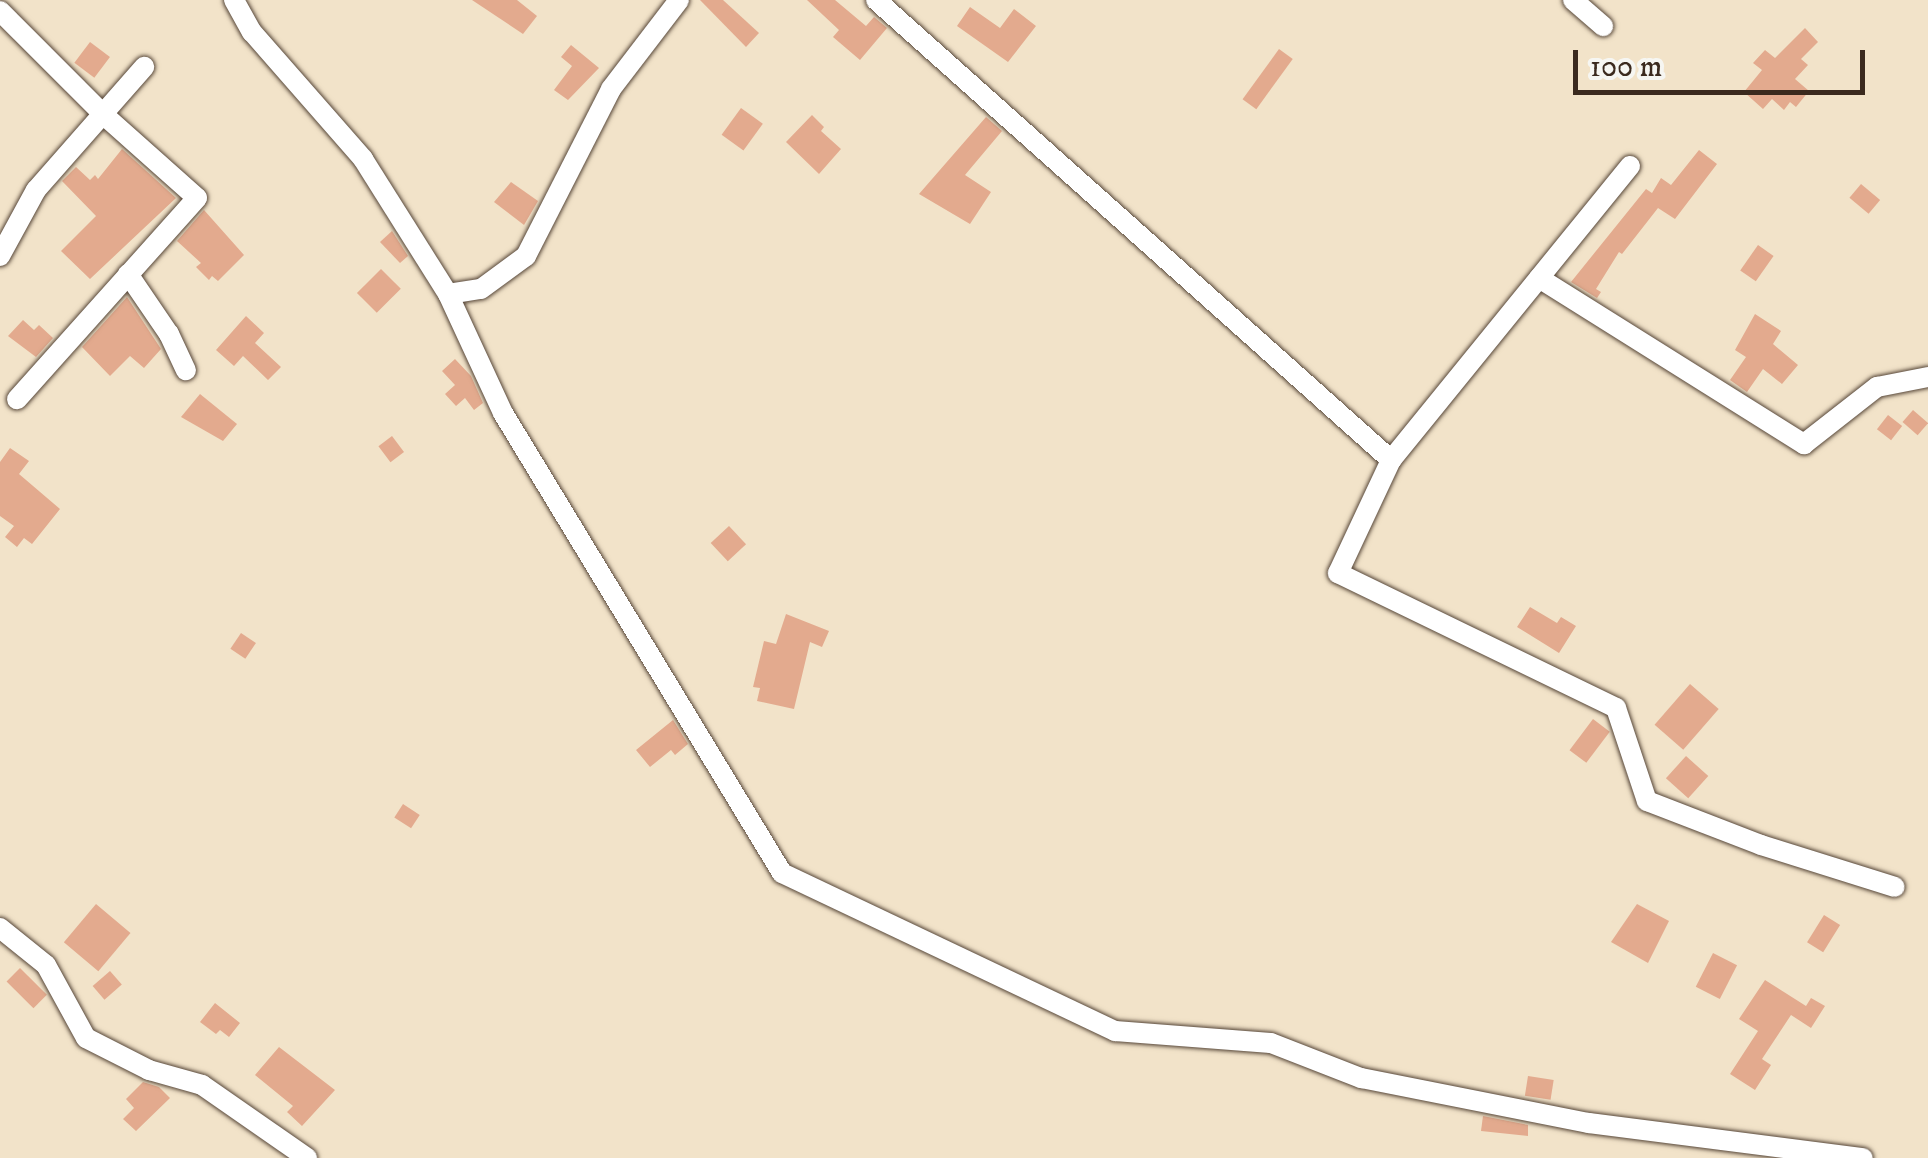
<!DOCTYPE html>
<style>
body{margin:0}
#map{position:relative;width:1928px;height:1158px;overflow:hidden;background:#f2e3c9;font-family:"IM FELL DW Pica",serif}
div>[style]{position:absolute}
.building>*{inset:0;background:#e3aa8e;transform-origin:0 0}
.roads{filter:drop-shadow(0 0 2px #564638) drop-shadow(0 0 2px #564638)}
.minor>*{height:20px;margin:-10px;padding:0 10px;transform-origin:10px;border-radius:10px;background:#fff}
span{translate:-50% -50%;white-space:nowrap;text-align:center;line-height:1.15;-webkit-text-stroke:9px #f6f6f2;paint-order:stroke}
.scale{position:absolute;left:1573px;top:50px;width:292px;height:45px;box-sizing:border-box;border:5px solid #3b2a1e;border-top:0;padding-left:12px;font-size:30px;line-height:35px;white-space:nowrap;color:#3b2a1e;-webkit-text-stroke:8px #f6f6f2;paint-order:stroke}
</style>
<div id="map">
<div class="building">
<i style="clip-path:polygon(472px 0,517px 0,537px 16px,523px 34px)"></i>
<i style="clip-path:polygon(700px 0,723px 0,759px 33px,746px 47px)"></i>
<i style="clip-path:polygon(807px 0,835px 0,866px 26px,874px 17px,887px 28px,860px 60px,833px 37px,839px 30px)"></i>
<i style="clip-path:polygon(970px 7px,1000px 28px,1014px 9px,1036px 26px,1008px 62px,957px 26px)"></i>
<i style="clip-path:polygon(1805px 28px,1818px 42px,1801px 59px,1808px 65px,1795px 79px,1809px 91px,1796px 107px,1790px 102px,1784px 110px,1772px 99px,1763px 109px,1744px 92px,1762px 70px,1753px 63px,1765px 50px,1775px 58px)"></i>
<i style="left:90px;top:42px;width:25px;height:26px;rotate:37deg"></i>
<i style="clip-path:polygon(571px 45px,599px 68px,568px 100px,554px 90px,572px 66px,561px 57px)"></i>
<i style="left:1279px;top:49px;width:17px;height:62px;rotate:36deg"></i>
<i style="left:741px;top:108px;width:27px;height:33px;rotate:36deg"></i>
<i style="clip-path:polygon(812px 115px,824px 127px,821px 131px,841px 149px,819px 174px,786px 142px)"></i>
<i style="clip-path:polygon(986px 117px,1002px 131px,965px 175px,991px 192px,970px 224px,919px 194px)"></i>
<i style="clip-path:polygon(122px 149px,176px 198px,90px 279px,61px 251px,96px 216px,62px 181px,76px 167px,90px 180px,95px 175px,98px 179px)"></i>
<i style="clip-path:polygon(1699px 150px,1717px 164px,1675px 219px,1658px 208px,1622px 254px,1619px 252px,1596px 289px,1601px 292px,1597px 298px,1571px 282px,1646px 189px,1652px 193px,1661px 178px,1671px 185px)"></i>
<i style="clip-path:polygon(511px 182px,538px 201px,524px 225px,494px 202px)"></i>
<i style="left:1861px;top:184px;width:25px;height:18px;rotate:40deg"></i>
<i style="clip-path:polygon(204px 210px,244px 255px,218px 281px,212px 276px,209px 280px,196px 267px,201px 263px,177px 241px)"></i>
<i style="clip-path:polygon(392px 231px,408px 256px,400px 263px,380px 242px)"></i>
<i style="left:1758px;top:245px;width:19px;height:31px;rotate:35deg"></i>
<i style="left:381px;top:269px;width:28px;height:34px;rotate:45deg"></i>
<i style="clip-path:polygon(127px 297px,161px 349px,144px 368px,130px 356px,110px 376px,82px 347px)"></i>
<i style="clip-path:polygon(1755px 314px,1781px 331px,1773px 344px,1798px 365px,1782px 384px,1763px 369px,1747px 392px,1730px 380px,1746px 357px,1735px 350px)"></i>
<i style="clip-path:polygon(246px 316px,264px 333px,255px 343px,281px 367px,268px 380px,243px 356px,234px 366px,216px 350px)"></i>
<i style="clip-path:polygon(23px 320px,34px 330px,39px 325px,53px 338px,36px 357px,8px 336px)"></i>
<i style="clip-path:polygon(455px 359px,471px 376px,483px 403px,474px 410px,465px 398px,456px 406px,445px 394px,455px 385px,442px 371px)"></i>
<i style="clip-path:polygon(200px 394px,237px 424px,223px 441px,181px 417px)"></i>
<i style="left:1913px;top:410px;width:20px;height:16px;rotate:41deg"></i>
<i style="left:1888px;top:415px;width:18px;height:18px;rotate:38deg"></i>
<i style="left:392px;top:436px;width:20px;height:17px;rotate:53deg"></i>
<i style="clip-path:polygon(10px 448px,29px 461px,19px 474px,60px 509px,32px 544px,24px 538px,17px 547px,5px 537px,14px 526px,0 516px,0 462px)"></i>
<i style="left:729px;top:526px;width:25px;height:25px;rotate:47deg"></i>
<i style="clip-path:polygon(1530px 607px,1557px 623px,1561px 617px,1576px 626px,1559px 653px,1517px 627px)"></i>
<i style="clip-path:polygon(786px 614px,829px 631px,822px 647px,810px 642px,794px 709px,757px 701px,760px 688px,753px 687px,764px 641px,776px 644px)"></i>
<i style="left:241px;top:633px;width:18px;height:19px;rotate:34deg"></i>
<i style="left:1690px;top:684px;width:38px;height:54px;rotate:41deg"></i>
<i style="left:1593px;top:719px;width:21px;height:39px;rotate:37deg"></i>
<i style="clip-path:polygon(673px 720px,688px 744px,675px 755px,671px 750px,650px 767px,636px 750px)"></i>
<i style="left:1686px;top:756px;width:30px;height:30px;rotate:42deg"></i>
<i style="left:403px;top:804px;width:20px;height:16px;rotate:33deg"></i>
<i style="left:96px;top:904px;width:45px;height:50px;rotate:40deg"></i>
<i style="clip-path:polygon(1637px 904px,1669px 921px,1648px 963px,1611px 942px)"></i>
<i style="left:1824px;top:915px;width:19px;height:32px;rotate:32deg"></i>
<i style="left:1713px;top:953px;width:27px;height:38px;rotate:27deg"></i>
<i style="left:20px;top:968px;width:38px;height:19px;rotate:45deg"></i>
<i style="left:110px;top:971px;width:18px;height:23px;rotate:49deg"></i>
<i style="clip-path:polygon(1765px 980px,1806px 1006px,1811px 998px,1825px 1006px,1811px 1028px,1791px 1015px,1762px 1059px,1771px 1065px,1755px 1090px,1730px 1074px,1758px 1031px,1739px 1019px)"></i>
<i style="clip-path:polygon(215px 1003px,240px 1023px,229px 1037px,220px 1030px,216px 1034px,200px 1022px)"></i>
<i style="clip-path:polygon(279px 1047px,335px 1090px,302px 1126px,287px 1112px,293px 1106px,255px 1075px)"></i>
<i style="left:1528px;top:1076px;width:26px;height:20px;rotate:9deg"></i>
<i style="clip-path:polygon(143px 1082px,159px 1087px,170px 1098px,136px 1131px,123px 1119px,134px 1108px,126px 1099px)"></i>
<i style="clip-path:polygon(1483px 1116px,1528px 1125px,1528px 1136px,1481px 1131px)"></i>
</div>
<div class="roads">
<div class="minor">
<i style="left:234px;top:0;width:37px;rotate:61deg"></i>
<i style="left:252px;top:32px;width:169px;rotate:48.8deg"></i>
<i style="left:363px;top:159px;width:160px;rotate:57.8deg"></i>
<i style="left:448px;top:294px;width:131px;rotate:65.2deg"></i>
<i style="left:503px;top:413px;width:538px;rotate:58.76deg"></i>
<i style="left:782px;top:873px;width:369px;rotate:25.4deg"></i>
<i style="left:1115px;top:1031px;width:156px;rotate:4.4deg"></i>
<i style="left:1271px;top:1043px;width:97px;rotate:21.3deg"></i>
<i style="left:1361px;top:1078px;width:232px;rotate:11.2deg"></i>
<i style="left:1589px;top:1123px;width:276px;rotate:7.3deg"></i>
<i style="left:876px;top:0;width:691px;rotate:41.77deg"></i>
<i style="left:1573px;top:0;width:40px;rotate:41deg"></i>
<i style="left:0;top:11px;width:148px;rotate:45deg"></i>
<i style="left:105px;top:116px;width:123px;rotate:41.7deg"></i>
<i style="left:197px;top:198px;width:270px;rotate:131.8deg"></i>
<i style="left:1630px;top:166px;width:379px;rotate:129.1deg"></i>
<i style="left:1391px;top:460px;width:125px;rotate:115.1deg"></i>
<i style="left:1338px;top:573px;width:309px;rotate:25.9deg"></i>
<i style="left:1616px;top:708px;width:98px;rotate:71.6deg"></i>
<i style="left:1647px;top:801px;width:122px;rotate:21.1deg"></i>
<i style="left:1761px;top:845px;width:140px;rotate:17.4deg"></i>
<i style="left:0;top:256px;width:75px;rotate:-61.4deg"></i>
<i style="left:36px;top:190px;width:164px;rotate:-48.7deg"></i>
<i style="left:128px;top:274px;width:73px;rotate:55.7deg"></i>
<i style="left:169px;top:334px;width:40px;rotate:65deg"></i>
<i style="left:1539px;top:278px;width:313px;rotate:32.1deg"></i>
<i style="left:1804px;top:444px;width:93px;rotate:-38deg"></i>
<i style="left:1877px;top:387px;width:52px;rotate:-11.1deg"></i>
<i style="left:448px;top:294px;width:33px;rotate:-9deg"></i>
<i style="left:481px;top:289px;width:56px;rotate:-36.3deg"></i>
<i style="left:526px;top:256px;width:187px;rotate:-63deg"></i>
<i style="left:611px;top:89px;width:112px;rotate:-52.6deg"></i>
<i style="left:0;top:928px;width:59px;rotate:38.8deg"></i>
<i style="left:46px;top:965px;width:83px;rotate:61.3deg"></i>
<i style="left:86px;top:1038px;width:71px;rotate:26.9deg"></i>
<i style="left:149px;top:1070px;width:55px;rotate:15.8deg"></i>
<i style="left:202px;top:1085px;width:128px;rotate:34.8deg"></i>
</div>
</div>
<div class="scale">100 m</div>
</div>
